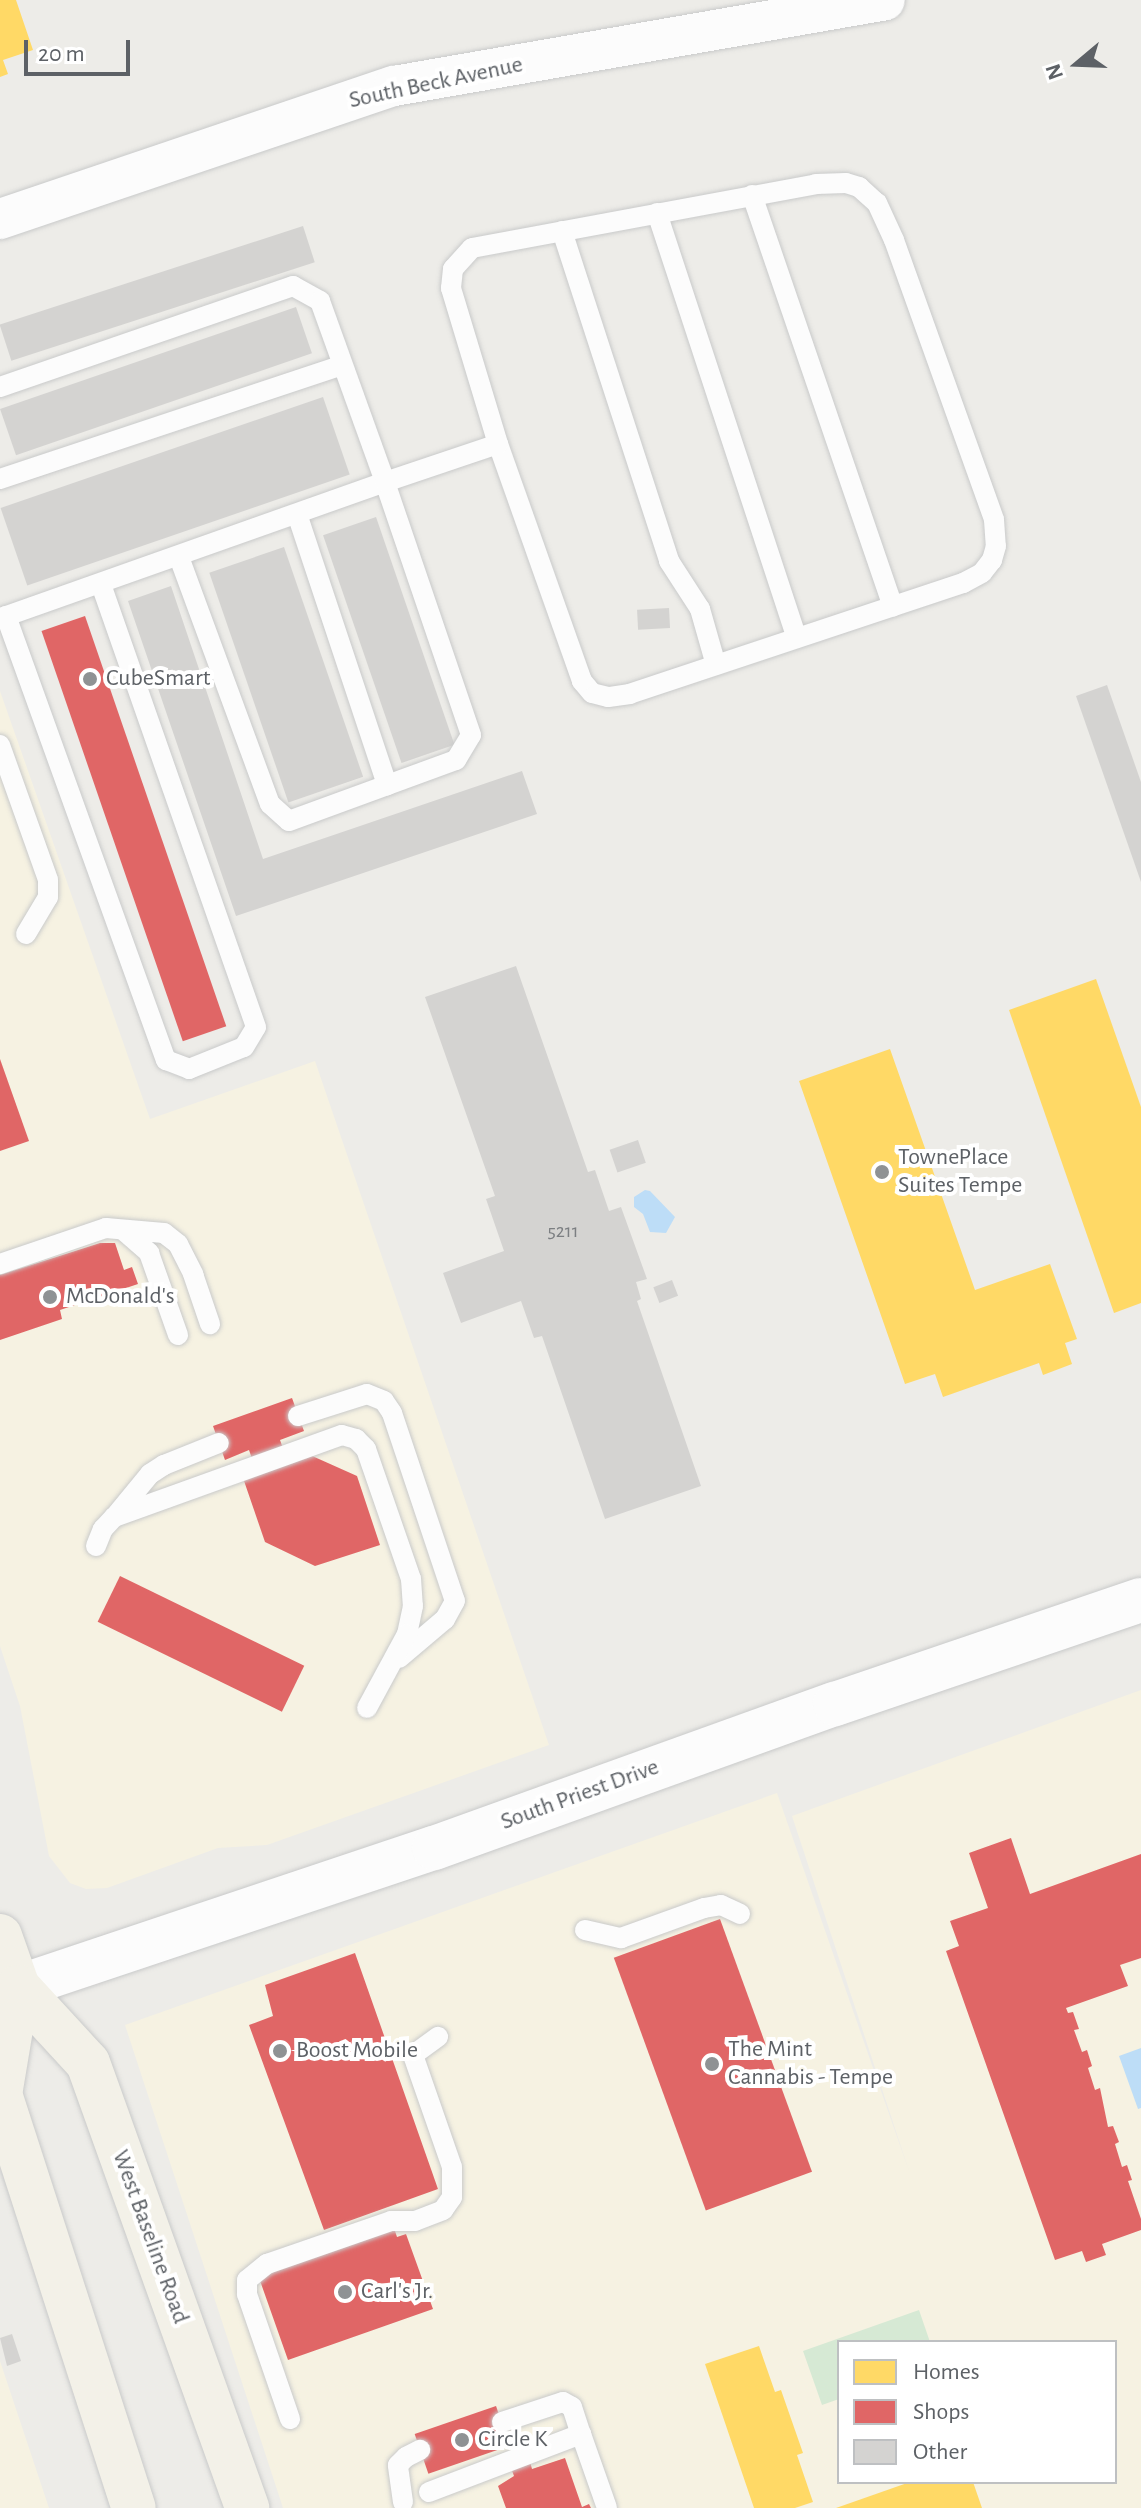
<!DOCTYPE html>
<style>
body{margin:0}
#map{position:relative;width:1141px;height:2508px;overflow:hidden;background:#edece8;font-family:"Alegreya Sans",sans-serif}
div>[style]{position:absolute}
.commercial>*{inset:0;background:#f6f2e2}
.green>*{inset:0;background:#d6e9d4}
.water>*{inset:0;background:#bdddf7}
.homes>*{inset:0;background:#ffd966}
.shops>*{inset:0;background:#e06666;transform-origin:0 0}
.building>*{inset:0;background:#d4d3d1;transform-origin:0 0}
.roads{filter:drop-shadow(0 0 2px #c9caca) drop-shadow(0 0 2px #c9caca)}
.service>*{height:20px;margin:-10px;padding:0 10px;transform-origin:10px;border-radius:10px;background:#fcfcfc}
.minor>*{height:40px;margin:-20px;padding:0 20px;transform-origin:20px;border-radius:20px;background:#fcfcfc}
.tertiary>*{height:44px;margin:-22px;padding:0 22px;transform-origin:22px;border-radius:22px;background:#fcfcfc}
.primary>*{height:44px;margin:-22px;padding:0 22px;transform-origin:22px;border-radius:22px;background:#f3f1e8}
.dots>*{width:22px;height:22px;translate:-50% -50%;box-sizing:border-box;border:4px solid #fff;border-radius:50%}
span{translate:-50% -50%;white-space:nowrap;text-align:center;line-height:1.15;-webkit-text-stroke:8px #fff;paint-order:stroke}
.number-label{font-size:20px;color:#7c7f82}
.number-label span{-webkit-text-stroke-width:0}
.street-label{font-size:24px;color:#5d6166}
.poi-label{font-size:24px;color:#5d6166}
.left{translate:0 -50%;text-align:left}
.legend{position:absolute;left:837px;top:2340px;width:280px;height:144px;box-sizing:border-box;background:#fff;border:2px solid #bec0c2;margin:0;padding:10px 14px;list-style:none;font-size:24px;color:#5d6166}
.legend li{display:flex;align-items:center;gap:16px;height:40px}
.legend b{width:40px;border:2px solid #bec0c2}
.north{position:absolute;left:1037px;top:24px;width:80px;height:80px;-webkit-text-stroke:6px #fff;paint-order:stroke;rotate:251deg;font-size:22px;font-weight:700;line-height:32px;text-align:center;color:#5d6166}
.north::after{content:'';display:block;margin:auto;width:28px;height:36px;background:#5d6166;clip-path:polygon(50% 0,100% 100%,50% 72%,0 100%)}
.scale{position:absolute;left:24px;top:40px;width:106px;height:36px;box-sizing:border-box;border:4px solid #5d6166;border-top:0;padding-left:10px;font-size:24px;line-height:28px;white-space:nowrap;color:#5d6166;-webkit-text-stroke:6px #fff;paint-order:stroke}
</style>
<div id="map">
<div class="commercial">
<i style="clip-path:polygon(0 691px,150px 1119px,315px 1061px,549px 1745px,267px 1845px,218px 1848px,107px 1888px,86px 1889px,70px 1883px,49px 1856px,20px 1706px,0 1646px)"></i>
<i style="clip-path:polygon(evenodd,1141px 1690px,1141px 2508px,283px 2508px,125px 2025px,777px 1793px,909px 2171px,792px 1816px,1141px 1690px,839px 2342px,1115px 2342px,1115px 2482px,839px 2482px,839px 2342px)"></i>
<i style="clip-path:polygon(0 2361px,49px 2508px,0 2508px)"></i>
</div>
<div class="green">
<i style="clip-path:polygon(919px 2310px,930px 2342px,839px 2342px,839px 2399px,822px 2405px,803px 2351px)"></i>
</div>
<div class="water">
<i style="clip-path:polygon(645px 1190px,650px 1191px,675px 1217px,666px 1233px,650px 1232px,643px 1214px,634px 1207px,634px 1197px)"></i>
<i style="clip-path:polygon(1141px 2048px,1141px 2108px,1138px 2109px,1119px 2056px)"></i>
</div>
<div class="homes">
<i style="clip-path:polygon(0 0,16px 0,33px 50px,3px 60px,8px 74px,0 77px)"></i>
<i style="clip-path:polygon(1096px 979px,1141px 1107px,1141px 1303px,1114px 1313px,1009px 1010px)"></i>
<i style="clip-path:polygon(890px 1049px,975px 1290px,1050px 1264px,1077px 1339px,1065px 1343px,1072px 1364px,1043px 1375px,1039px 1363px,943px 1397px,935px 1374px,905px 1384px,799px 1081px)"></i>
<i style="clip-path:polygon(759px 2346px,775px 2392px,781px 2390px,803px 2453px,797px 2455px,813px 2502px,795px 2508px,754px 2508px,705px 2364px)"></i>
<i style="clip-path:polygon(910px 2482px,973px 2482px,982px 2508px,836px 2508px)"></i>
</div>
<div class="shops">
<i style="left:85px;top:616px;width:434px;height:46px;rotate:71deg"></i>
<i style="clip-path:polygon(0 1059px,29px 1141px,0 1151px)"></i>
<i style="clip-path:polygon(100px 1243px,115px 1243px,124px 1270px,132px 1267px,138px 1284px,60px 1310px,62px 1319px,0 1340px,0 1275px)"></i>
<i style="clip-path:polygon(292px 1398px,304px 1431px,280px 1440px,288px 1462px,310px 1455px,357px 1476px,380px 1545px,315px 1566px,265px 1542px,243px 1478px,257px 1473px,249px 1450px,225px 1460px,213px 1426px)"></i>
<i style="left:120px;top:1576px;width:205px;height:51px;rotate:26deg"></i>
<i style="clip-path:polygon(1011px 1838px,1030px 1894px,1141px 1854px,1141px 1958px,1120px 1965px,1128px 1986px,1066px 2008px,1068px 2013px,1073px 2012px,1079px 2029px,1074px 2030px,1082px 2052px,1087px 2050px,1092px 2066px,1088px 2068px,1095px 2090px,1100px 2088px,1108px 2127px,1113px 2126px,1119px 2142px,1115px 2144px,1122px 2167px,1127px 2165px,1132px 2180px,1128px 2181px,1141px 2219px,1141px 2230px,1102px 2244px,1106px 2255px,1086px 2262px,1082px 2251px,1055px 2260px,946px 1951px,959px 1946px,950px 1921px,988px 1908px,969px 1853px)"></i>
<i style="left:720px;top:1919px;width:269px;height:113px;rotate:70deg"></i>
<i style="clip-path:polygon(355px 1953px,438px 2189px,324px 2230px,249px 2025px,273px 2016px,265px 1985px)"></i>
<i style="clip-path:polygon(394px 2228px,397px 2237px,406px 2234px,433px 2309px,288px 2360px,258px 2275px)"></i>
<i style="left:496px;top:2406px;width:42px;height:86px;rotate:71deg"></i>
<i style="clip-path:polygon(565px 2458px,582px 2507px,589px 2504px,591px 2508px,506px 2508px,498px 2486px,514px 2476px,511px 2468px,530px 2462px,532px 2469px)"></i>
</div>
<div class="building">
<i style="left:303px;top:226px;width:38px;height:319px;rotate:72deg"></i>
<i style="left:296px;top:307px;width:49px;height:313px;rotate:71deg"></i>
<i style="left:323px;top:397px;width:82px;height:341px;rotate:71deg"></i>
<i style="left:376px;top:517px;width:241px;height:56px;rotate:71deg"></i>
<i style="left:284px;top:547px;width:243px;height:79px;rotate:71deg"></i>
<i style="clip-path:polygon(171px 586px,263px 859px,522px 771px,537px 814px,236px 916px,128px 601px)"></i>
<i style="left:669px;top:608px;width:20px;height:32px;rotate:87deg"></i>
<i style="clip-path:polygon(1107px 685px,1141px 782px,1141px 882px,1076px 696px)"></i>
<i style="clip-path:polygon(516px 966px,588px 1172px,595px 1170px,609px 1211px,621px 1207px,647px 1279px,636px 1282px,641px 1299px,637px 1301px,701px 1486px,605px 1519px,542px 1336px,534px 1338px,521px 1301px,461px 1323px,443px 1273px,504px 1251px,486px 1199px,495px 1196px,425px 997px)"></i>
<i style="left:638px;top:1140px;width:24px;height:30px;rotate:71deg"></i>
<i style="left:672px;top:1280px;width:17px;height:20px;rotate:69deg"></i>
<i style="clip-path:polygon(12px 2334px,21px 2361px,7px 2366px,0 2338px)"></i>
</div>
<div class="roads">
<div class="service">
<i style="left:846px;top:183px;width:14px;rotate:17deg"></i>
<i style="left:859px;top:187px;width:24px;rotate:42deg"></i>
<i style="left:877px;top:203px;width:41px;rotate:65.3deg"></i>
<i style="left:894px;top:240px;width:297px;rotate:70.3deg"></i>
<i style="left:994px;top:520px;width:26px;rotate:86deg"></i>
<i style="left:996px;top:546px;width:15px;rotate:106deg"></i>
<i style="left:992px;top:560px;width:16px;rotate:128deg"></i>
<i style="left:982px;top:573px;width:21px;rotate:152deg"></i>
<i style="left:963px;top:583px;width:351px;rotate:161.6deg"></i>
<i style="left:630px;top:694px;width:22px;rotate:172deg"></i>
<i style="left:608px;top:697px;width:16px;rotate:-166deg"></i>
<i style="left:592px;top:693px;width:16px;rotate:-130deg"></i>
<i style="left:582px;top:681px;width:251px;rotate:-109.5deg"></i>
<i style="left:498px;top:444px;width:163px;rotate:-106.8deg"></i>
<i style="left:451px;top:288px;width:19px;rotate:-84deg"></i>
<i style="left:453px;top:269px;width:28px;rotate:-48deg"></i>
<i style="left:472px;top:248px;width:350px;rotate:-10.5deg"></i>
<i style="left:816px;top:184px;width:30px;rotate:-2deg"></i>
<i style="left:752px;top:195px;width:435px;rotate:71.1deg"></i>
<i style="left:657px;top:213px;width:447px;rotate:71.8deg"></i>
<i style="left:562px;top:231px;width:347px;rotate:72deg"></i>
<i style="left:669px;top:561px;width:57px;rotate:57.1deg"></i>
<i style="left:700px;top:609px;width:58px;rotate:74.1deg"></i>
<i style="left:0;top:387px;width:310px;rotate:-19deg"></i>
<i style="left:293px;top:286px;width:31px;rotate:29deg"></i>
<i style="left:320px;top:301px;width:192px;rotate:70.2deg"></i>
<i style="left:385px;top:482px;width:408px;rotate:160.5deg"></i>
<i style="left:0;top:479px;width:360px;rotate:-18.4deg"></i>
<i style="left:297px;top:514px;width:286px;rotate:71.6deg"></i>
<i style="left:179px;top:557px;width:263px;rotate:69.8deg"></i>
<i style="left:270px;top:804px;width:25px;rotate:42deg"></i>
<i style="left:289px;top:821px;width:178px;rotate:-20.1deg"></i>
<i style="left:456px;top:760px;width:29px;rotate:-59deg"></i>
<i style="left:471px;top:735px;width:267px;rotate:-108.8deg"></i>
<i style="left:385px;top:482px;width:119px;rotate:-18.6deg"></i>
<i style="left:6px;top:616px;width:472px;rotate:70.2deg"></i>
<i style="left:166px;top:1060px;width:25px;rotate:21deg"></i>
<i style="left:189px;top:1069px;width:59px;rotate:-21.8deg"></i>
<i style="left:244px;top:1047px;width:23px;rotate:-59deg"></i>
<i style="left:256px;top:1027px;width:469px;rotate:-109.3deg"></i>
<i style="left:0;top:745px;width:143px;rotate:70.4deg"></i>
<i style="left:48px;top:880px;width:17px;rotate:90deg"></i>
<i style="left:48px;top:897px;width:43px;rotate:120.7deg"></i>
<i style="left:123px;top:1230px;width:35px;rotate:41deg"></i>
<i style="left:149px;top:1253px;width:87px;rotate:70.5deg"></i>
<i style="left:0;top:1264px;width:112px;rotate:-18.8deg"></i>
<i style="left:106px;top:1228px;width:58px;rotate:4.9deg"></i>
<i style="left:164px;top:1233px;width:18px;rotate:38deg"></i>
<i style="left:178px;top:1244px;width:34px;rotate:63deg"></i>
<i style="left:193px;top:1274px;width:53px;rotate:71.2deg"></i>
<i style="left:298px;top:1416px;width:72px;rotate:-17.7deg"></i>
<i style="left:367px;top:1394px;width:18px;rotate:22deg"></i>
<i style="left:384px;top:1401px;width:14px;rotate:56deg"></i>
<i style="left:392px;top:1413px;width:198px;rotate:71.5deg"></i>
<i style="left:455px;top:1601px;width:21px;rotate:119deg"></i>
<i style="left:445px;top:1619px;width:60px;rotate:139.7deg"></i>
<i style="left:117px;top:1514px;width:52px;rotate:-50.5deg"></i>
<i style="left:150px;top:1474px;width:17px;rotate:-33deg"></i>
<i style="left:164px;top:1465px;width:59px;rotate:-21.8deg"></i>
<i style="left:96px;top:1546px;width:18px;rotate:-68deg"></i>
<i style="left:103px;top:1529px;width:16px;rotate:-47deg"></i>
<i style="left:114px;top:1517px;width:242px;rotate:-19.8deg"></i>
<i style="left:342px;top:1435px;width:15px;rotate:16deg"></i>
<i style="left:356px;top:1439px;width:14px;rotate:45deg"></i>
<i style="left:366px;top:1449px;width:138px;rotate:70.9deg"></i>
<i style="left:411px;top:1579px;width:27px;rotate:86deg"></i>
<i style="left:413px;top:1606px;width:29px;rotate:102deg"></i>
<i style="left:407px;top:1634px;width:84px;rotate:118.4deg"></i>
<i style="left:585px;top:1930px;width:37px;rotate:13deg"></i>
<i style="left:621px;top:1938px;width:88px;rotate:-19.9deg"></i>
<i style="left:704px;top:1908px;width:17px;rotate:-10deg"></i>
<i style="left:721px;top:1905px;width:21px;rotate:25deg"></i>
<i style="left:290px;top:2419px;width:132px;rotate:-109deg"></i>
<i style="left:247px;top:2294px;width:14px;rotate:-90deg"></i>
<i style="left:247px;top:2280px;width:26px;rotate:-39deg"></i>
<i style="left:267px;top:2264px;width:131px;rotate:-19.1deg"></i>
<i style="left:391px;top:2221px;width:24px"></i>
<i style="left:415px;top:2221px;width:30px;rotate:-21deg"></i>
<i style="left:443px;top:2210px;width:16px;rotate:-55deg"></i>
<i style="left:452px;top:2197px;width:30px;rotate:-90deg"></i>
<i style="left:452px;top:2167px;width:119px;rotate:-109.2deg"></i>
<i style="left:413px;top:2055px;width:31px;rotate:-36deg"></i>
<i style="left:502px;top:2422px;width:64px;rotate:-18.2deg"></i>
<i style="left:563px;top:2402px;width:10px;rotate:29deg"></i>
<i style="left:572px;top:2407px;width:28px;rotate:72deg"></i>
<i style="left:429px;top:2492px;width:163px;rotate:-20.9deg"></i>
<i style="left:581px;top:2434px;width:78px;rotate:70.6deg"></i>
<i style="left:403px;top:2502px;width:37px;rotate:-98deg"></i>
<i style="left:398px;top:2465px;width:11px;rotate:-45deg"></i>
<i style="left:406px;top:2457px;width:16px;rotate:-27deg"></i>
</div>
<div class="minor">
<i style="left:0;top:219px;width:416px;rotate:-18.7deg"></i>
<i style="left:394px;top:86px;width:498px;rotate:-9.9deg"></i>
</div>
<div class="tertiary">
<i style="left:18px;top:1987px;width:439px;rotate:-18.5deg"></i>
<i style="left:434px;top:1848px;width:426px;rotate:-19.8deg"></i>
<i style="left:835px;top:1704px;width:323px;rotate:-18.8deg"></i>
</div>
<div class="primary">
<i style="left:0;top:1936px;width:54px;rotate:70.6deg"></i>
<i style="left:18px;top:1987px;width:103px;rotate:47.4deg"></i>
<i style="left:88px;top:2063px;width:473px;rotate:70.3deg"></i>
<i style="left:18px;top:1987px;width:109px;rotate:99.5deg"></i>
<i style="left:0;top:2094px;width:435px;rotate:72.1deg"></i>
</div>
</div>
<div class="dots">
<i style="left:90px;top:679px;background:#8f9294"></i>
<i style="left:882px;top:1172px;background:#8f9294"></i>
<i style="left:50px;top:1297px;background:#8f9294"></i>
<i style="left:280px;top:2051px;background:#8f9294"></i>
<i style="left:712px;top:2064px;background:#8f9294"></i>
<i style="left:345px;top:2292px;background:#8f9294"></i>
<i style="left:462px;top:2440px;background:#8f9294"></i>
</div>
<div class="number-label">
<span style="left:563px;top:1231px">5211</span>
</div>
<div class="street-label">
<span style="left:436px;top:83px;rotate:-12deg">South Beck Avenue</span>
<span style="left:580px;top:1795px;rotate:-20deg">South Priest Drive</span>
<span style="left:150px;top:2237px;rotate:70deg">West Baseline Road</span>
</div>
<div class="poi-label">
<span class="left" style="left:106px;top:679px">CubeSmart</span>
<span class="left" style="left:898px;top:1172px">TownePlace<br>Suites Tempe</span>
<span class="left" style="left:66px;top:1297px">McDonald's</span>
<span class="left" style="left:728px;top:2064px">The Mint<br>Cannabis - Tempe</span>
<span class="left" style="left:296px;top:2051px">Boost Mobile</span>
<span class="left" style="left:361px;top:2292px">Carl's Jr.</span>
<span class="left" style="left:478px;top:2440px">Circle K</span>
</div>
<ul class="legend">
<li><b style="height:22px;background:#ffd966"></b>Homes</li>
<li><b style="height:22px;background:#e06666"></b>Shops</li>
<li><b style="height:22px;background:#d4d3d1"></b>Other</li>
</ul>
<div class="north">N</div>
<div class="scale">20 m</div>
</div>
